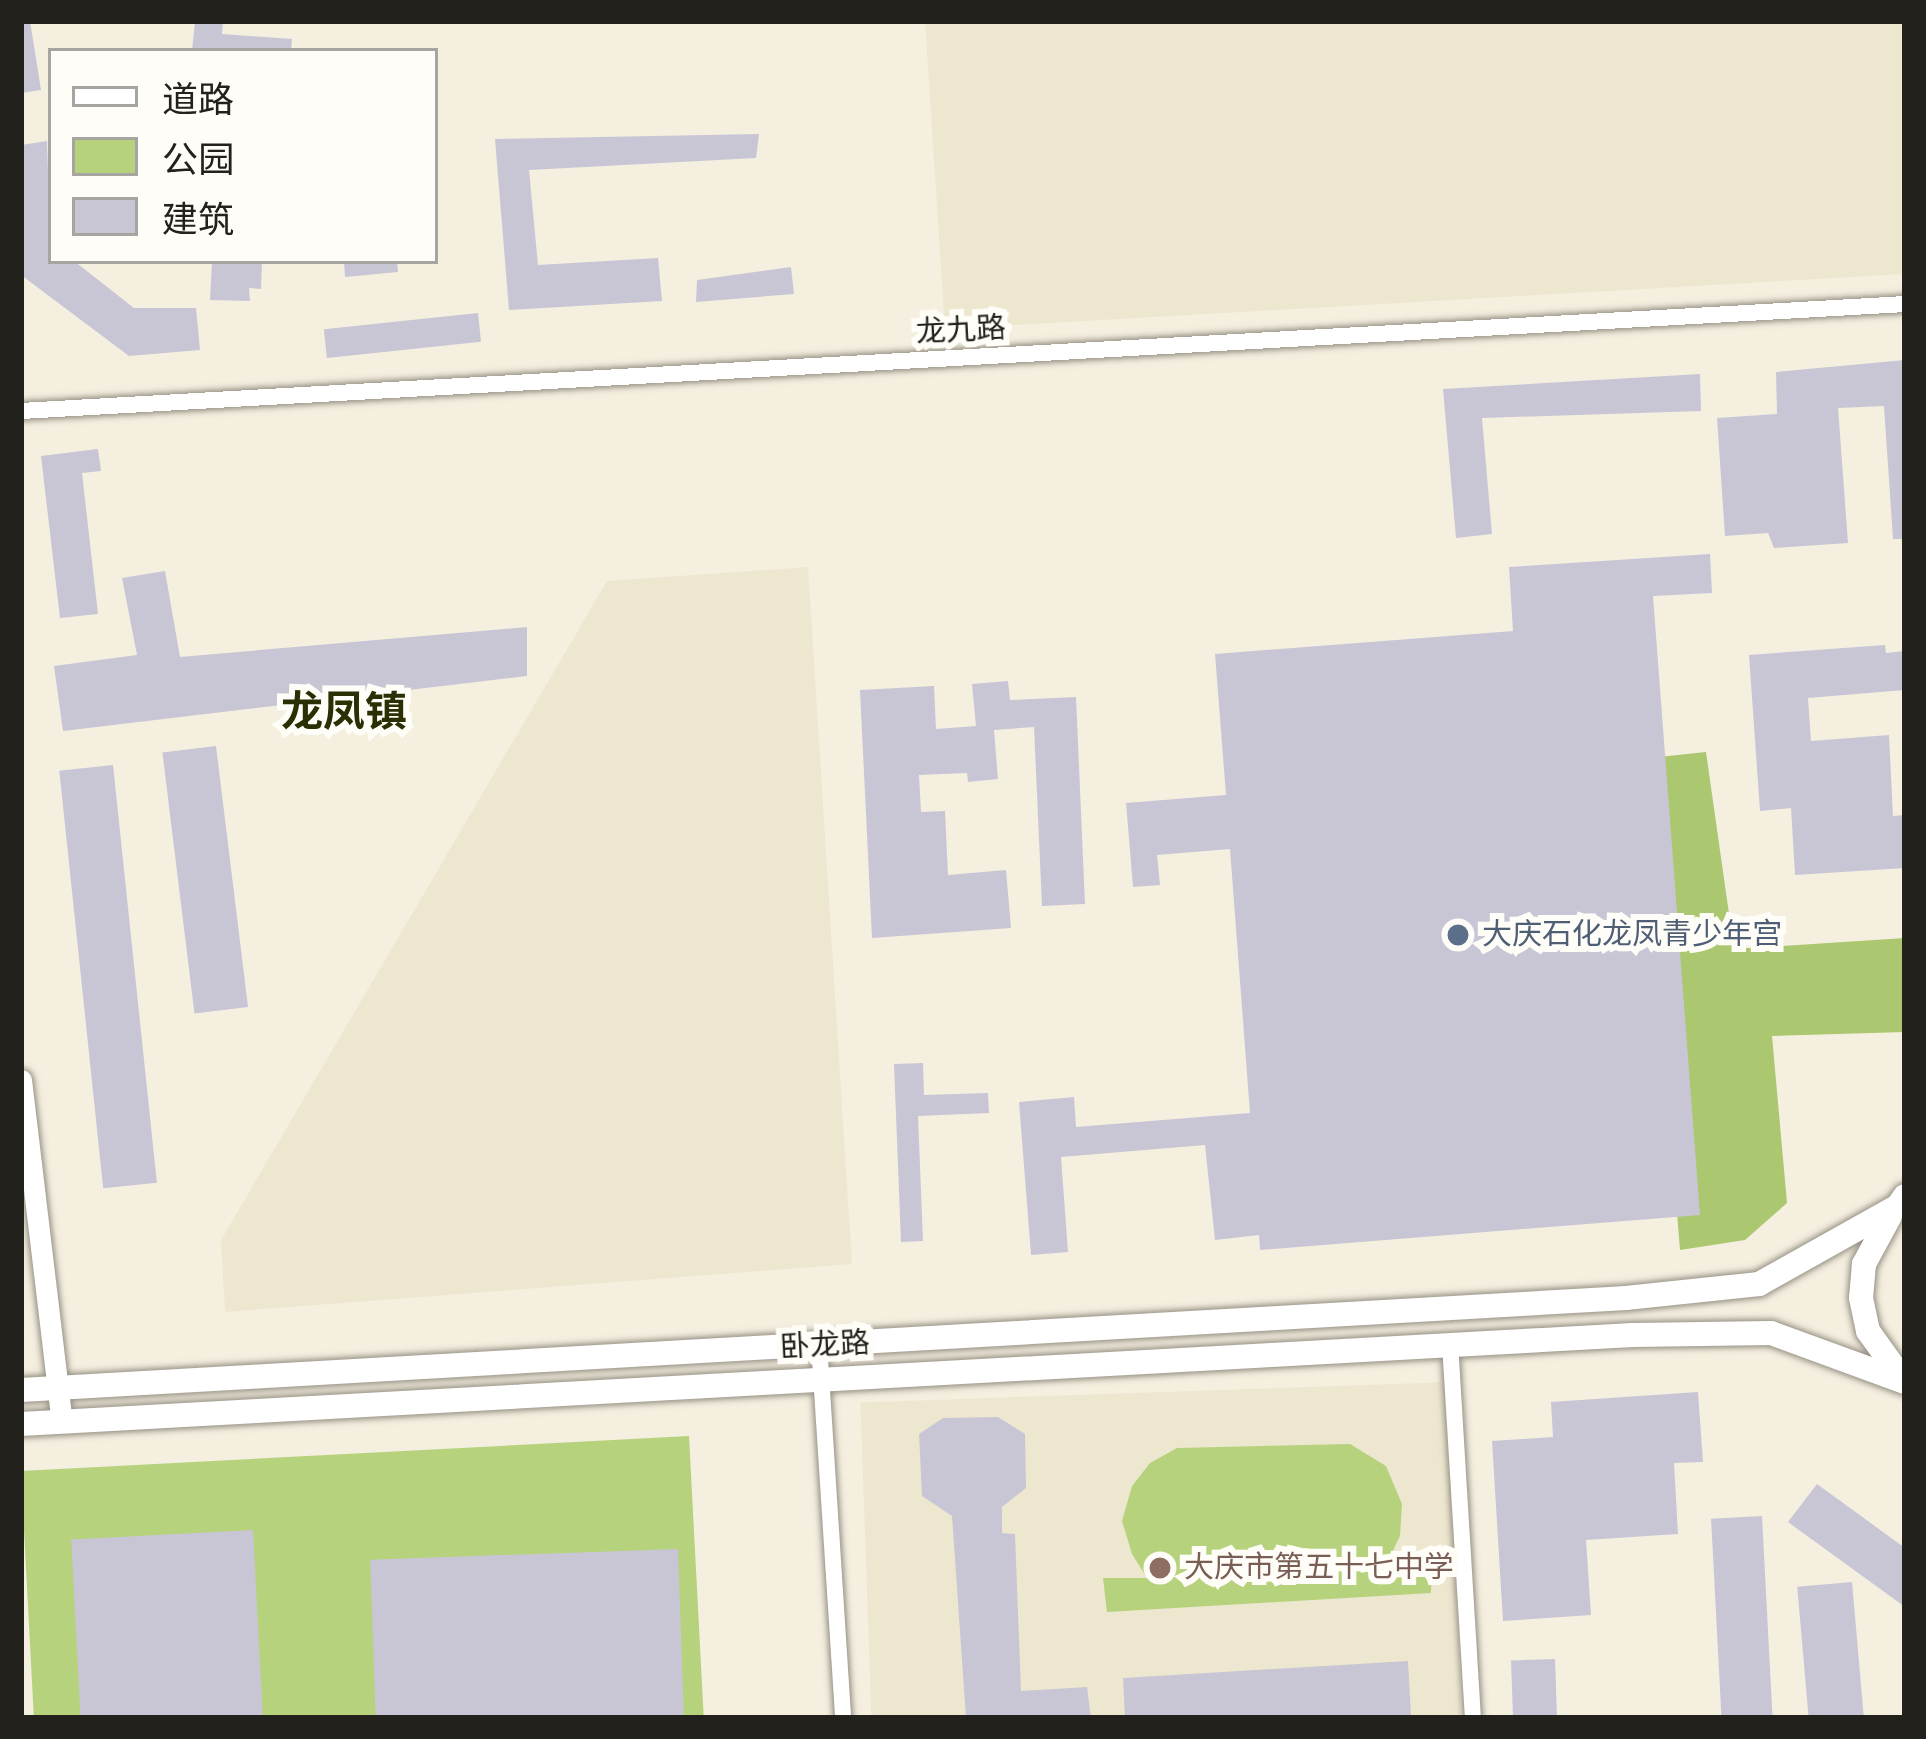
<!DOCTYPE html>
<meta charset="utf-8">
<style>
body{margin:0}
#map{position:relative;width:1926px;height:1739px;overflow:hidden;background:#f5efe0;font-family:Signika,"Noto Sans SC",sans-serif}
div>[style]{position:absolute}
.built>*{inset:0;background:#eee7d0;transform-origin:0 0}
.green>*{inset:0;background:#b6d27d;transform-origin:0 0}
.forest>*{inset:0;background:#abc770}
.building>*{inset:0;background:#c8c6d5;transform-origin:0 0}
.roads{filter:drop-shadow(0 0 3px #969184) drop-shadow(0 0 3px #969184)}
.minor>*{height:16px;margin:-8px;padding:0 8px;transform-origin:8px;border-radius:8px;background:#fff}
.tertiary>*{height:21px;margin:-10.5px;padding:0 10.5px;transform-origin:10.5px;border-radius:10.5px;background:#fff}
.primary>*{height:24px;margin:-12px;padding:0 12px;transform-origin:12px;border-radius:12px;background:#fff}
.dots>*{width:33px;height:33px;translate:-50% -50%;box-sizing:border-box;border:6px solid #fffdf7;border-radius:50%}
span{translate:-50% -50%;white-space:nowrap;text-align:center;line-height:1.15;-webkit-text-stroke:12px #fffdf7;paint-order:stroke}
.street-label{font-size:30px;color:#23211b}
.service-label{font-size:30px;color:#4e5e75}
.left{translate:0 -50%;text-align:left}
.education-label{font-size:30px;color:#785e54}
.district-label{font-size:42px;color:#2c2e04;font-weight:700}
.frame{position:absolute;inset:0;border:24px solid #23211b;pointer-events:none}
.legend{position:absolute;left:48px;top:48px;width:390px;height:216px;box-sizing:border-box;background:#fffdf7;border:3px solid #a7a59f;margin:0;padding:15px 21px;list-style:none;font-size:36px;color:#23211b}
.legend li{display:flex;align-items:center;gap:24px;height:60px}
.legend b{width:60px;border:3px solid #a7a59f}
</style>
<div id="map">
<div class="built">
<i style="clip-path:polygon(925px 21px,1905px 21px,1905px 274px,945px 329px)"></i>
<i style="clip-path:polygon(808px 567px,852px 1264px,225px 1312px,221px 1240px,607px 581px)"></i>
<i style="left:1449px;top:1382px;width:336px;height:589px;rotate:88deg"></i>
</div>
<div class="green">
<i style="left:689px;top:1436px;width:283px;height:669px;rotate:87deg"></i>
<i style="clip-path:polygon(1350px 1444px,1386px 1466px,1402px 1504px,1400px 1536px,1386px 1565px,1432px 1561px,1431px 1593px,1107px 1612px,1103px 1578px,1147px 1578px,1132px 1554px,1122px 1521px,1132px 1486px,1150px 1463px,1177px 1448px)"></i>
</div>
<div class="forest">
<i style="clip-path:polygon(1706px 752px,1734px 949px,1905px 938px,1905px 1032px,1772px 1036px,1787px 1203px,1745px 1240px,1680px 1250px,1640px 759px)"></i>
</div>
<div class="building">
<i style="clip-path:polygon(21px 21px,30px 21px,41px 90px,21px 93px)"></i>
<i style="clip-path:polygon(195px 21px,223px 21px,222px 34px,292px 39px,291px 51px,192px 51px)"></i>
<i style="clip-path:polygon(759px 134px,756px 158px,529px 170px,538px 265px,658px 258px,662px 301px,509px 310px,495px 139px)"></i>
<i style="clip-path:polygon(47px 141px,51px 261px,74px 261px,134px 308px,196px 308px,200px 350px,129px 356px,21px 275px,21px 145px)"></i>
<i style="clip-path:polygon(212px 261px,262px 261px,261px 289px,249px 288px,250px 301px,210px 300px)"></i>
<i style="clip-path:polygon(344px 261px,397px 261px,398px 272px,345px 277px)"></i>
<i style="clip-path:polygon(791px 267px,794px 294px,696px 302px,697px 280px)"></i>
<i style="left:478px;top:313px;width:29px;height:155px;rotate:84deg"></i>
<i style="clip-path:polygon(1905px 360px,1905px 539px,1893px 539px,1884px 406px,1838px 408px,1848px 543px,1774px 548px,1768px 533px,1725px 536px,1717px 418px,1777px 414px,1776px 372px)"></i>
<i style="clip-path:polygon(1700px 374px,1701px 411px,1482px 418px,1492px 534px,1456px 538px,1443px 389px)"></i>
<i style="clip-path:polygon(98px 449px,101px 471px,82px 473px,98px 614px,60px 618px,41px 456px)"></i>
<i style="clip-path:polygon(1710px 554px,1712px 593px,1653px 596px,1700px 1215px,1260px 1250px,1259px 1235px,1215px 1240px,1205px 1145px,1061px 1157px,1068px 1252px,1031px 1255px,1019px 1102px,1074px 1097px,1076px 1127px,1250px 1113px,1230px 849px,1157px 855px,1160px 885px,1133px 887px,1126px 803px,1226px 795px,1215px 654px,1513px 631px,1509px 567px)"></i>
<i style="clip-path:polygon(165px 571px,180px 657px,527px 627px,527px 676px,63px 731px,54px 666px,137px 655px,122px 578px)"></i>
<i style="clip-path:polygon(1885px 645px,1886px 653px,1905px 651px,1905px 690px,1808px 698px,1811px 741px,1889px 735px,1893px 816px,1905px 815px,1905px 868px,1795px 875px,1791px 808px,1760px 811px,1749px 655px)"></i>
<i style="clip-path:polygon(1008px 681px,1010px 700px,1076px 697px,1085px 904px,1042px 906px,1034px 727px,994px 730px,998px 779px,968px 782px,967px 773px,919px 775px,921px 812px,945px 811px,948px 875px,1006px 870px,1011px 928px,872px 938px,860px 690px,934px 686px,936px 729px,976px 726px,972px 684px)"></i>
<i style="left:216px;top:746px;width:263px;height:54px;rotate:83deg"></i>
<i style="left:113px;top:765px;width:420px;height:54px;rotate:84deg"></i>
<i style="clip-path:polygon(923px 1063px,924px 1095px,988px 1093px,989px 1113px,918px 1116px,923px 1241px,901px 1242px,894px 1064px)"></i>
<i style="clip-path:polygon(1698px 1392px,1703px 1462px,1674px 1463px,1678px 1534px,1586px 1540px,1591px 1615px,1503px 1621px,1492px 1441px,1553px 1437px,1551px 1402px)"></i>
<i style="clip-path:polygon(998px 1417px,1025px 1434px,1026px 1488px,1002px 1507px,1002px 1533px,1015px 1534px,1021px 1691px,1087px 1687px,1091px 1718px,966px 1718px,952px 1516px,922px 1496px,919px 1434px,943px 1418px)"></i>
<i style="clip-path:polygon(1817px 1484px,1905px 1548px,1905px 1607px,1788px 1522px)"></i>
<i style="left:1762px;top:1516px;width:202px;height:51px;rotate:87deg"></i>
<i style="left:253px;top:1530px;width:188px;height:182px;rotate:87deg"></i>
<i style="left:678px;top:1549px;width:169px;height:308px;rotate:88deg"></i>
<i style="left:1852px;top:1582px;width:136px;height:55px;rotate:85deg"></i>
<i style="left:1555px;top:1659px;width:59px;height:44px;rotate:88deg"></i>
<i style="clip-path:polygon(1408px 1661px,1411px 1715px,1125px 1718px,1123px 1678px)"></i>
</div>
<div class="roads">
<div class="minor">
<i style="left:21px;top:411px;width:1887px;rotate:-3.25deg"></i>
<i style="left:1450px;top:1343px;width:376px;rotate:86.5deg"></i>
<i style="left:819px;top:1344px;width:375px;rotate:86.3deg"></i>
</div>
<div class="tertiary">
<i style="left:21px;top:1080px;width:344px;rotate:83.2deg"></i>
</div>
<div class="primary">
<i style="left:1890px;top:1216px;width:55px;rotate:118.4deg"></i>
<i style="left:1864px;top:1264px;width:34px;rotate:95deg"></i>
<i style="left:1861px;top:1298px;width:34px;rotate:78deg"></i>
<i style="left:1868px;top:1331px;width:57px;rotate:54.3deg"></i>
<i style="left:21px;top:1390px;width:1608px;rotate:-3.28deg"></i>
<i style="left:1626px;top:1298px;width:134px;rotate:-6deg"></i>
<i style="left:1759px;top:1284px;width:159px;rotate:-29.3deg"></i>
<i style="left:1898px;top:1206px;width:12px;rotate:-55deg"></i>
<i style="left:21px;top:1424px;width:1614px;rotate:-3.16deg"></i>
<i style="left:1633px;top:1335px;width:138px;rotate:-0.8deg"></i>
<i style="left:1771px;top:1333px;width:143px;rotate:20.1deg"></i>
</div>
</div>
<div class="dots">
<i style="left:1458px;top:935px;background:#5c6f8a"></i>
<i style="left:1160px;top:1568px;background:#8d6e63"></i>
</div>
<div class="street-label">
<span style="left:961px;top:331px;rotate:-3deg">龙九路</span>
<span style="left:825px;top:1346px;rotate:-3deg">卧龙路</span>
</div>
<div class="service-label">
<span class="left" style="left:1482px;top:935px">大庆石化龙凤青少年宫</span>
</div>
<div class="education-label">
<span class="left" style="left:1184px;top:1568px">大庆市第五十七中学</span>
</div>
<div class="district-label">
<span style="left:344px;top:713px">龙凤镇</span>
</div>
<div class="frame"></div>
<ul class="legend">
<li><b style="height:15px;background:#fff"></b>道路</li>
<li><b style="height:33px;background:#b6d27d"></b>公园</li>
<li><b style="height:33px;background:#c8c6d5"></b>建筑</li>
</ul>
</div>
